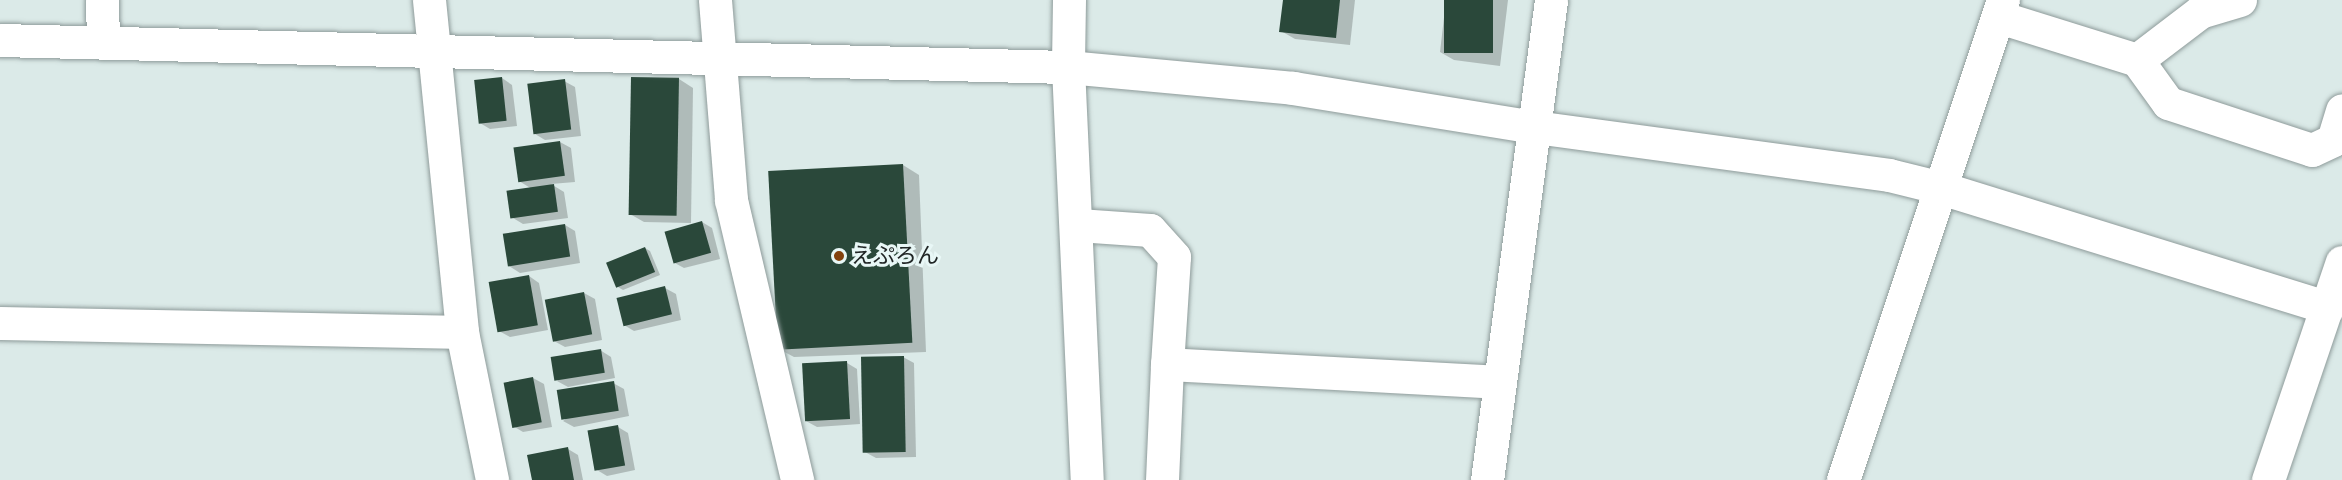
<!DOCTYPE html>
<meta charset="utf-8">
<style>
body{margin:0}
#map{position:relative;width:2342px;height:480px;overflow:hidden;background:#dbeae8;font-family:Mulish,"Noto Sans JP",sans-serif}
div>[style]{position:absolute}
.shadow>*{inset:0;background:#0003}
.building>*{inset:0;background:#2a483a;transform-origin:0 0}
.roads{filter:drop-shadow(0 0 2px #8e9b9a) drop-shadow(0 0 2px #8e9b9a)}
.street>*{height:33px;margin:-16.5px;padding:0 16.5px;transform-origin:16.5px;border-radius:16.5px;background:#fff}
.secondary>*{height:33px;margin:-16.5px;padding:0 16.5px;transform-origin:16.5px;border-radius:16.5px;background:#fff}
.dots>*{width:16px;height:16px;translate:-50% -50%;box-sizing:border-box;border:3px solid #e8f7f6;border-radius:50%}
span{translate:-50% -50%;white-space:nowrap;text-align:center;line-height:1.15;-webkit-text-stroke:6px #e8f7f6;paint-order:stroke}
.poi-label{font-size:22px;color:#212626}
.left{translate:0 -50%;text-align:left}
</style>
<div id="map">
<div class="shadow">
<i style="clip-path:polygon(1284px 0,1355px 0,1350px 45px,1295px 39px,1281px 31px)"></i>
<i style="clip-path:polygon(1446px 0,1508px 0,1500px 66px,1454px 60px,1440px 52px)"></i>
<i style="clip-path:polygon(502px 78px,512px 85px,517px 126px,490px 129px,480px 123px)"></i>
<i style="clip-path:polygon(679px 79px,693px 88px,691px 223px,644px 222px,630px 214px)"></i>
<i style="clip-path:polygon(564px 81px,575px 87px,581px 136px,545px 140px,535px 134px)"></i>
<i style="clip-path:polygon(560px 142px,571px 148px,575px 182px,551px 184px,564px 192px,568px 218px,523px 224px,513px 218px,532px 189px,519px 181px)"></i>
<i style="clip-path:polygon(903px 165px,919px 175px,926px 352px,794px 357px,777px 348px)"></i>
<i style="clip-path:polygon(702px 222px,712px 228px,720px 259px,684px 268px,673px 262px)"></i>
<i style="clip-path:polygon(565px 225px,575px 231px,580px 263px,520px 273px,509px 266px)"></i>
<i style="clip-path:polygon(645px 248px,650px 251px,660px 275px,623px 290px,618px 287px)"></i>
<i style="clip-path:polygon(529px 276px,539px 283px,548px 330px,510px 337px,499px 331px)"></i>
<i style="clip-path:polygon(665px 288px,676px 294px,681px 320px,634px 331px,624px 325px)"></i>
<i style="clip-path:polygon(584px 293px,595px 299px,602px 340px,565px 347px,554px 341px)"></i>
<i style="clip-path:polygon(600px 350px,611px 357px,615px 378px,568px 387px,557px 381px)"></i>
<i style="clip-path:polygon(903px 357px,914px 363px,916px 457px,876px 458px,865px 452px)"></i>
<i style="clip-path:polygon(847px 363px,857px 369px,860px 424px,817px 427px,806px 421px)"></i>
<i style="clip-path:polygon(533px 378px,544px 384px,552px 427px,523px 432px,513px 426px)"></i>
<i style="clip-path:polygon(613px 383px,624px 389px,629px 416px,574px 427px,563px 421px)"></i>
<i style="clip-path:polygon(618px 427px,628px 433px,635px 470px,607px 476px,597px 470px)"></i>
<i style="clip-path:polygon(568px 449px,578px 455px,583px 480px,534px 480px)"></i>
</div>
<div class="building">
<i style="clip-path:polygon(1283px 0,1340px 0,1336px 38px,1279px 32px)"></i>
<i style="left:1444px;top:0;width:49px;height:53px"></i>
<i style="left:502px;top:77px;width:44px;height:28px;rotate:84deg"></i>
<i style="left:631px;top:77px;width:48px;height:138px;rotate:1deg"></i>
<i style="left:565px;top:79px;width:51px;height:38px;rotate:83deg"></i>
<i style="left:560px;top:141px;width:35px;height:47px;rotate:82deg"></i>
<i style="left:903px;top:164px;width:179px;height:135px;rotate:87deg"></i>
<i style="left:554px;top:184px;width:28px;height:48px;rotate:82deg"></i>
<i style="left:702px;top:221px;width:33px;height:39px;rotate:74deg"></i>
<i style="left:565px;top:224px;width:33px;height:63px;rotate:81deg"></i>
<i style="left:645px;top:247px;width:27px;height:42px;rotate:68deg"></i>
<i style="left:529px;top:275px;width:51px;height:41px;rotate:80deg"></i>
<i style="left:665px;top:286px;width:29px;height:50px;rotate:76deg"></i>
<i style="left:584px;top:292px;width:43px;height:40px;rotate:79deg"></i>
<i style="left:601px;top:349px;width:24px;height:51px;rotate:81deg"></i>
<i style="left:904px;top:356px;width:96px;height:43px;rotate:89deg"></i>
<i style="left:847px;top:361px;width:58px;height:45px;rotate:87deg"></i>
<i style="left:533px;top:377px;width:46px;height:30px;rotate:79deg"></i>
<i style="left:614px;top:381px;width:30px;height:58px;rotate:81deg"></i>
<i style="left:618px;top:425px;width:41px;height:31px;rotate:80deg"></i>
<i style="clip-path:polygon(568px 447px,574px 480px,532px 480px,527px 455px)"></i>
</div>
<div class="roads">
<div class="street">
<i style="left:102px;top:0;width:40px;rotate:88.6deg"></i>
<i style="left:429px;top:0;width:334px;rotate:84.3deg"></i>
<i style="left:462px;top:332px;width:151px;rotate:78.5deg"></i>
<i style="left:715px;top:0;width:201px;rotate:85.4deg"></i>
<i style="left:731px;top:200px;width:288px;rotate:76.7deg"></i>
<i style="left:2240px;top:0;width:42px;rotate:163.3deg"></i>
<i style="left:2200px;top:12px;width:79px;rotate:142.7deg"></i>
<i style="left:2137px;top:60px;width:53px;rotate:54.2deg"></i>
<i style="left:2168px;top:103px;width:151px;rotate:18.1deg"></i>
<i style="left:2312px;top:150px;width:23px;rotate:-25deg"></i>
<i style="left:2333px;top:140px;width:31px;rotate:-73deg"></i>
<i style="left:1999px;top:17px;width:145px;rotate:17.3deg"></i>
<i style="left:0;top:40px;width:1068px;rotate:1.45deg"></i>
<i style="left:1068px;top:67px;width:226px;rotate:5.3deg"></i>
<i style="left:1293px;top:88px;width:245px;rotate:9.2deg"></i>
<i style="left:1535px;top:127px;width:357px;rotate:7.7deg"></i>
<i style="left:1889px;top:175px;width:50px;rotate:13.8deg"></i>
<i style="left:1938px;top:187px;width:408px;rotate:17.2deg"></i>
<i style="left:1078px;top:225px;width:72px;rotate:4deg"></i>
<i style="left:1150px;top:230px;width:36px;rotate:48deg"></i>
<i style="left:1174px;top:257px;width:107px;rotate:93.7deg"></i>
<i style="left:0;top:323px;width:462px;rotate:1.1deg"></i>
<i style="left:1162px;top:480px;width:116px;rotate:-87.5deg"></i>
<i style="left:1167px;top:364px;width:332px;rotate:3.1deg"></i>
<i style="left:1487px;top:480px;width:484px;rotate:-82.4deg"></i>
<i style="left:2268px;top:480px;width:230px;rotate:-71.3deg"></i>
</div>
<div class="secondary">
<i style="left:1069px;top:0;width:67px;rotate:90.9deg"></i>
<i style="left:1068px;top:67px;width:413px;rotate:87.4deg"></i>
<i style="left:1843px;top:480px;width:506px;rotate:-71.57deg"></i>
</div>
</div>
<div class="dots">
<i style="left:839px;top:256px;background:#83420e"></i>
</div>
<div class="poi-label">
<span class="left" style="left:851px;top:256px">えぷろん</span>
</div>
</div>
